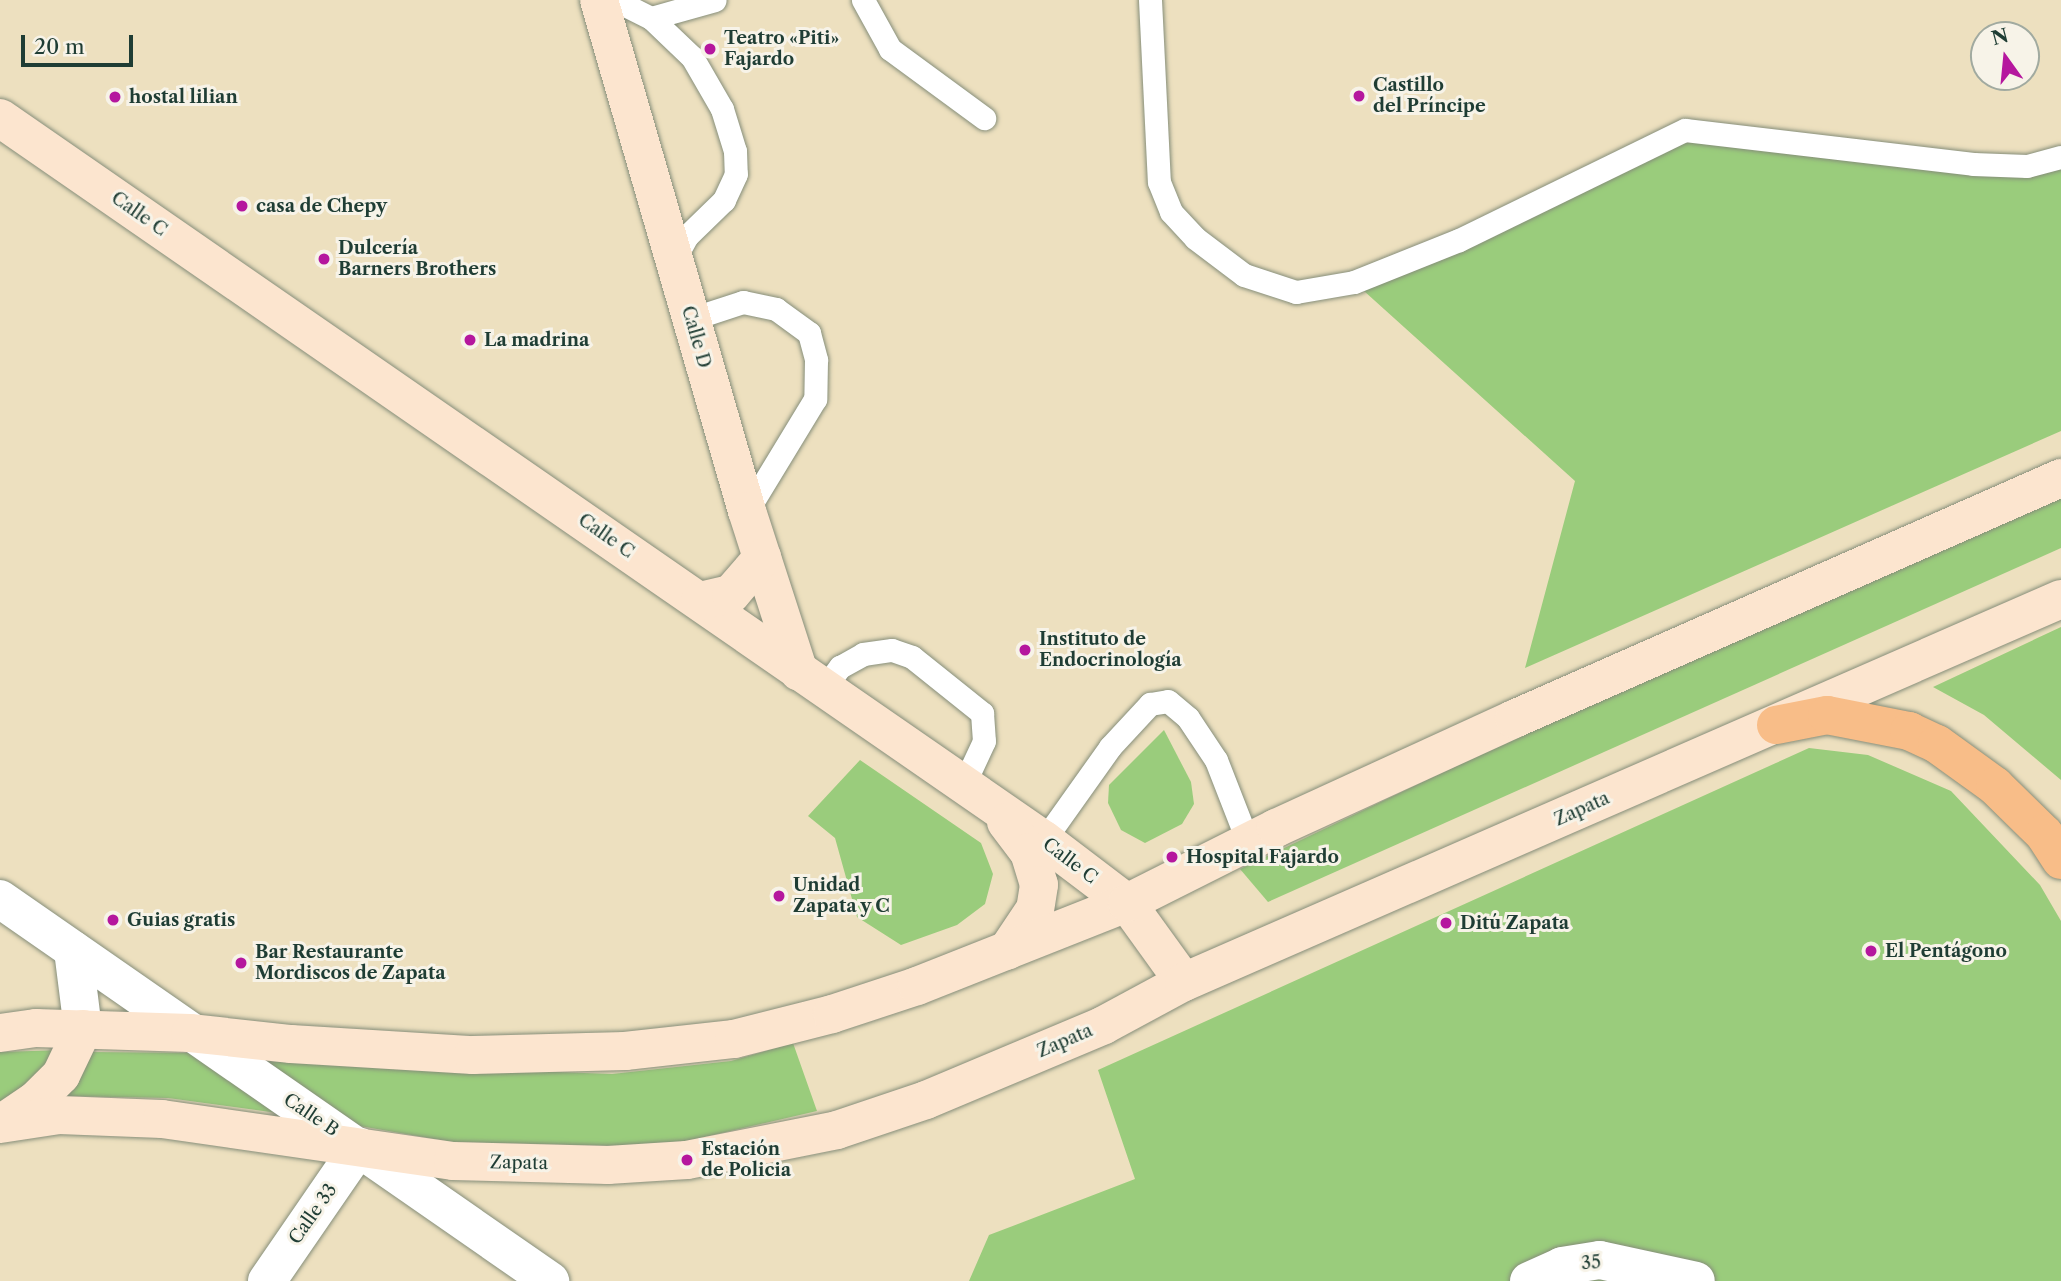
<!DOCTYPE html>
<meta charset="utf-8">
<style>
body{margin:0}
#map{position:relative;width:2061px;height:1281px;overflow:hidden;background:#ede0bf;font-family:"Libre Caslon Text",serif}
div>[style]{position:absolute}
.green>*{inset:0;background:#9acc7c}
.roads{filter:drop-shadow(0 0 2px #868e7a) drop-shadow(0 0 2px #868e7a)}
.lane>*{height:23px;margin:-11.5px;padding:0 11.5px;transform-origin:11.5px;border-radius:11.5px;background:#fff}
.street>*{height:38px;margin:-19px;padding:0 19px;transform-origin:19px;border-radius:19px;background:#fff}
.secondary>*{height:38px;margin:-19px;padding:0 19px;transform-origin:19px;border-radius:19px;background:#fce5cf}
.primary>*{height:38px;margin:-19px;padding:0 19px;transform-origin:19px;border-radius:19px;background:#f8bd88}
.dots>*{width:19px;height:19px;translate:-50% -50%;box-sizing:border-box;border:4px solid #f7f3e8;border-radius:50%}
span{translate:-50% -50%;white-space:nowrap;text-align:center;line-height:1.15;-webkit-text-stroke:6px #f7f3e8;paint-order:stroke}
.poi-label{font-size:18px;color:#1f3d34;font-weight:700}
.left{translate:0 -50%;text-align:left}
.street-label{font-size:18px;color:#1f3d34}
.north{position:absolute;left:1970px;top:21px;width:70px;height:70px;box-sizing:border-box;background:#f7f3e8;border:2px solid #a1aaa0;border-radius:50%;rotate:345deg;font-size:19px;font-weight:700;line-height:28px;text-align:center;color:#1f3d34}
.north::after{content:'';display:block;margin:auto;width:24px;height:32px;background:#b5179e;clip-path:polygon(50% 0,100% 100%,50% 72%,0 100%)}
.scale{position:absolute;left:21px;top:35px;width:112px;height:32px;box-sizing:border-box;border:4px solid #1f3d34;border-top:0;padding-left:9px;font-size:21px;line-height:24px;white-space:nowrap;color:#1f3d34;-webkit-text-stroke:5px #f7f3e8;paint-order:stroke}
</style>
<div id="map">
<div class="green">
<i style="clip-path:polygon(1685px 130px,2027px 166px,2061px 154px,2061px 431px,1525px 668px,1575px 481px,1354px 282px)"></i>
<i style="clip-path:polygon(2061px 498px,2061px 548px,1268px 902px,1240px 869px,1515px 738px)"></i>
<i style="clip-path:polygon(2061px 627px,2061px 780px,1984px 715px,1933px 687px)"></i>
<i style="clip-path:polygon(1164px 730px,1191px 782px,1194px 804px,1182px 824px,1145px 843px,1121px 830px,1108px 803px,1109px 785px)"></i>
<i style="clip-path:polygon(1809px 748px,1868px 755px,1951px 791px,2040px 885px,2061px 921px,2061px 1281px,969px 1281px,989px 1235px,1135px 1179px,1098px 1070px)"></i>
<i style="clip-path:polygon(860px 760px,981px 843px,993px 874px,985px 904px,957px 925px,901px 945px,857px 917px,835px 838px,808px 816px)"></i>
<i style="clip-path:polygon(793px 1043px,817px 1111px,687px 1141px,618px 1146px,452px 1142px,348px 1124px,254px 1061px,612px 1074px,731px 1061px)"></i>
<i style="clip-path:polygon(64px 1050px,0 1106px,0 1052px)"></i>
<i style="clip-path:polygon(91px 1052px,200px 1053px,285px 1114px,168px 1098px,59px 1096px)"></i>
</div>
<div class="roads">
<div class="lane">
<i style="left:615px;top:0;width:40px;rotate:26.6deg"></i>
<i style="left:651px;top:18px;width:57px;rotate:43.6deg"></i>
<i style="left:692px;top:57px;width:60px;rotate:60deg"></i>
<i style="left:722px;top:109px;width:44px;rotate:72.8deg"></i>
<i style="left:735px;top:151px;width:23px;rotate:88deg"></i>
<i style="left:736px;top:174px;width:29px;rotate:115deg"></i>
<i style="left:724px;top:200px;width:52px;rotate:135.8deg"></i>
<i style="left:687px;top:236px;width:26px;rotate:119deg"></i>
<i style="left:863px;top:0;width:56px;rotate:61.1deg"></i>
<i style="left:890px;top:49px;width:117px;rotate:36.3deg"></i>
<i style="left:1150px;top:0;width:182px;rotate:87.2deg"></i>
<i style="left:1159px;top:182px;width:32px;rotate:68deg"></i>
<i style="left:1171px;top:212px;width:35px;rotate:47deg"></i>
<i style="left:1195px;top:238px;width:61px;rotate:37.1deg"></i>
<i style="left:1244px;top:275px;width:55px;rotate:18.1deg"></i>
<i style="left:1296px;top:292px;width:59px;rotate:-9.8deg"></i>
<i style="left:1354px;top:282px;width:113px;rotate:-21.8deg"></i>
<i style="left:1459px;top:240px;width:251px;rotate:-26deg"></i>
<i style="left:1685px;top:130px;width:290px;rotate:6.7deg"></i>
<i style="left:1973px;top:164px;width:54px;rotate:2.1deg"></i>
<i style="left:2027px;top:166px;width:35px;rotate:-15deg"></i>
<i style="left:651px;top:18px;width:66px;rotate:-15.7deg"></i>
<i style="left:691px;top:319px;width:55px;rotate:-18.1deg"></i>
<i style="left:743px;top:302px;width:34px;rotate:12deg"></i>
<i style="left:776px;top:309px;width:41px;rotate:36deg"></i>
<i style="left:809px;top:333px;width:28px;rotate:75deg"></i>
<i style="left:816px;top:360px;width:39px;rotate:91deg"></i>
<i style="left:815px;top:399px;width:131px;rotate:121.3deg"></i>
<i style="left:823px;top:690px;width:29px;rotate:-54deg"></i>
<i style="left:840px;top:667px;width:26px;rotate:-29deg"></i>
<i style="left:863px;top:654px;width:29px;rotate:-8deg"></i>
<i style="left:892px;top:650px;width:21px;rotate:19deg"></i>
<i style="left:912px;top:657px;width:90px;rotate:38.7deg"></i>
<i style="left:982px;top:713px;width:28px;rotate:86deg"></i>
<i style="left:984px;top:741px;width:50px;rotate:115deg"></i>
<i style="left:1044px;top:840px;width:114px;rotate:-54.6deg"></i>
<i style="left:1110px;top:747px;width:59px;rotate:-47.1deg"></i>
<i style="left:1150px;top:704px;width:18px;rotate:-9deg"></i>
<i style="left:1168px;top:701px;width:26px;rotate:40deg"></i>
<i style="left:1188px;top:718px;width:50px;rotate:56.3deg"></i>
<i style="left:1216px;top:760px;width:88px;rotate:68.7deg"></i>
</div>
<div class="street">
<i style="left:0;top:899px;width:670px;rotate:34.78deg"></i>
<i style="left:73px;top:950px;width:80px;rotate:82.8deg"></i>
<i style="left:267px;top:1281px;width:163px;rotate:-55.5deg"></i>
<i style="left:1529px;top:1281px;width:36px;rotate:-24deg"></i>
<i style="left:1562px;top:1266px;width:38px;rotate:-9deg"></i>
<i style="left:1600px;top:1260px;width:98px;rotate:12.3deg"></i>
</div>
<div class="secondary">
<i style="left:599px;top:0;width:532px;rotate:73.85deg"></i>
<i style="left:747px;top:511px;width:169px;rotate:72.1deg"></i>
<i style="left:0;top:118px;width:1269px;rotate:34.67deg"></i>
<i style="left:1044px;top:840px;width:104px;rotate:37.2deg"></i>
<i style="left:1127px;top:903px;width:97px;rotate:54.2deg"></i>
<i style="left:700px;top:601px;width:32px;rotate:-13deg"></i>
<i style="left:731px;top:594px;width:48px;rotate:-49.3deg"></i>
<i style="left:1006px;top:822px;width:38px;rotate:53deg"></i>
<i style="left:1029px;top:852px;width:34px;rotate:73deg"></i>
<i style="left:1039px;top:885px;width:24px;rotate:99deg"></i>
<i style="left:1035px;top:909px;width:50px;rotate:123.7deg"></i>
<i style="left:0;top:1033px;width:36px;rotate:-8deg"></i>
<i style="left:36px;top:1028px;width:154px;rotate:1.9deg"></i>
<i style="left:190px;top:1033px;width:102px;rotate:6.2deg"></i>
<i style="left:291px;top:1044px;width:182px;rotate:3.5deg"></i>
<i style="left:473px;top:1055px;width:152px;rotate:-1.5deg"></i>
<i style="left:625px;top:1051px;width:110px;rotate:-6.3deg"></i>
<i style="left:734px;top:1039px;width:101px;rotate:-14.3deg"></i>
<i style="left:832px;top:1014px;width:89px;rotate:-18.2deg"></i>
<i style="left:917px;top:986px;width:226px;rotate:-21.6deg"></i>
<i style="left:1127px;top:903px;width:167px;rotate:-26.7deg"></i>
<i style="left:1276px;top:828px;width:262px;rotate:-24.6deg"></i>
<i style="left:1514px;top:719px;width:598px;rotate:-23.78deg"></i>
<i style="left:5px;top:1121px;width:36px;rotate:-34deg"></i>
<i style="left:35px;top:1101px;width:37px;rotate:-45deg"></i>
<i style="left:61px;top:1075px;width:51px;rotate:-64.4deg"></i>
<i style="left:0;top:1124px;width:60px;rotate:-8.7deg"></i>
<i style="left:59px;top:1115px;width:103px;rotate:2.2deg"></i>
<i style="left:162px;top:1119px;width:294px;rotate:8.2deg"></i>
<i style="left:453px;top:1161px;width:155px;rotate:1.5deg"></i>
<i style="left:608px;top:1165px;width:79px;rotate:-3.6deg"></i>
<i style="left:687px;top:1160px;width:153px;rotate:-11.3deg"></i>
<i style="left:837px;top:1130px;width:94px;rotate:-18.6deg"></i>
<i style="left:926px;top:1100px;width:193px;rotate:-22.8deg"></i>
<i style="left:1104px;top:1025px;width:91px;rotate:-28.3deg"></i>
<i style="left:1184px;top:982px;width:957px;rotate:-23.59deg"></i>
</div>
<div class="primary">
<i style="left:1776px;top:725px;width:52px;rotate:-11.1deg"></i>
<i style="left:1827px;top:715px;width:84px;rotate:11deg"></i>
<i style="left:1909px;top:731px;width:31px;rotate:25deg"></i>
<i style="left:1937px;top:744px;width:72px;rotate:35.9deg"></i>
<i style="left:1995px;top:786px;width:69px;rotate:44.4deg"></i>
<i style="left:2044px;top:834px;width:31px;rotate:57deg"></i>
</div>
</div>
<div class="dots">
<i style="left:710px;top:49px;background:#b5179e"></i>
<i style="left:1359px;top:96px;background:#b5179e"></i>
<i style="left:115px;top:97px;background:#b5179e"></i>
<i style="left:242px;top:206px;background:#b5179e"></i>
<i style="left:324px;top:259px;background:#b5179e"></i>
<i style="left:470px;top:340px;background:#b5179e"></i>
<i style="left:1025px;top:650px;background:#b5179e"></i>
<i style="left:1172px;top:857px;background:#b5179e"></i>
<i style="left:779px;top:896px;background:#b5179e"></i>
<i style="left:113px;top:920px;background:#b5179e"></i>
<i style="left:1446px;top:923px;background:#b5179e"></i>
<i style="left:1871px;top:951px;background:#b5179e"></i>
<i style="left:241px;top:963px;background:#b5179e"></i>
<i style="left:687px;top:1160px;background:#b5179e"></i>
</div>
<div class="poi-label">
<span class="left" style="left:724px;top:49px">Teatro «Piti»<br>Fajardo</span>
<span class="left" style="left:1373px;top:96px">Castillo<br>del Príncipe</span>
<span class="left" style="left:129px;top:97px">hostal lilian</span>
<span class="left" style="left:256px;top:206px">casa de Chepy</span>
<span class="left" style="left:338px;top:259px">Dulcería<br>Barners Brothers</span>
<span class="left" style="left:484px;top:340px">La madrina</span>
<span class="left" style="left:1039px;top:650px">Instituto de<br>Endocrinología</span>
<span class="left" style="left:1186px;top:857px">Hospital Fajardo</span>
<span class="left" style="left:793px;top:896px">Unidad<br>Zapata y C</span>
<span class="left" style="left:127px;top:920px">Guias gratis</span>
<span class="left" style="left:1460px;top:923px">Ditú Zapata</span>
<span class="left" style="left:1885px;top:951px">El Pentágono</span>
<span class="left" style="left:255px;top:963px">Bar Restaurante<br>Mordiscos de Zapata</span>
<span class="left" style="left:701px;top:1160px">Estación<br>de Policia</span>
</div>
<div class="street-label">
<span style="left:139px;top:214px;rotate:35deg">Calle C</span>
<span style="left:696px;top:337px;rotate:74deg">Calle D</span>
<span style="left:606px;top:536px;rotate:35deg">Calle C</span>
<span style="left:1582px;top:809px;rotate:-24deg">Zapata</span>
<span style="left:1070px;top:861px;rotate:37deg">Calle C</span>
<span style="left:1065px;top:1041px;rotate:-23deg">Zapata</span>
<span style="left:311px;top:1115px;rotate:34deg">Calle B</span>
<span style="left:519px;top:1163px;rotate:1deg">Zapata</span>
<span style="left:313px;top:1214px;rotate:-55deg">Calle 33</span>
<span style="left:1591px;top:1263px;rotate:-4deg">35</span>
</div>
<div class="north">N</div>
<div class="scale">20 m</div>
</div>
